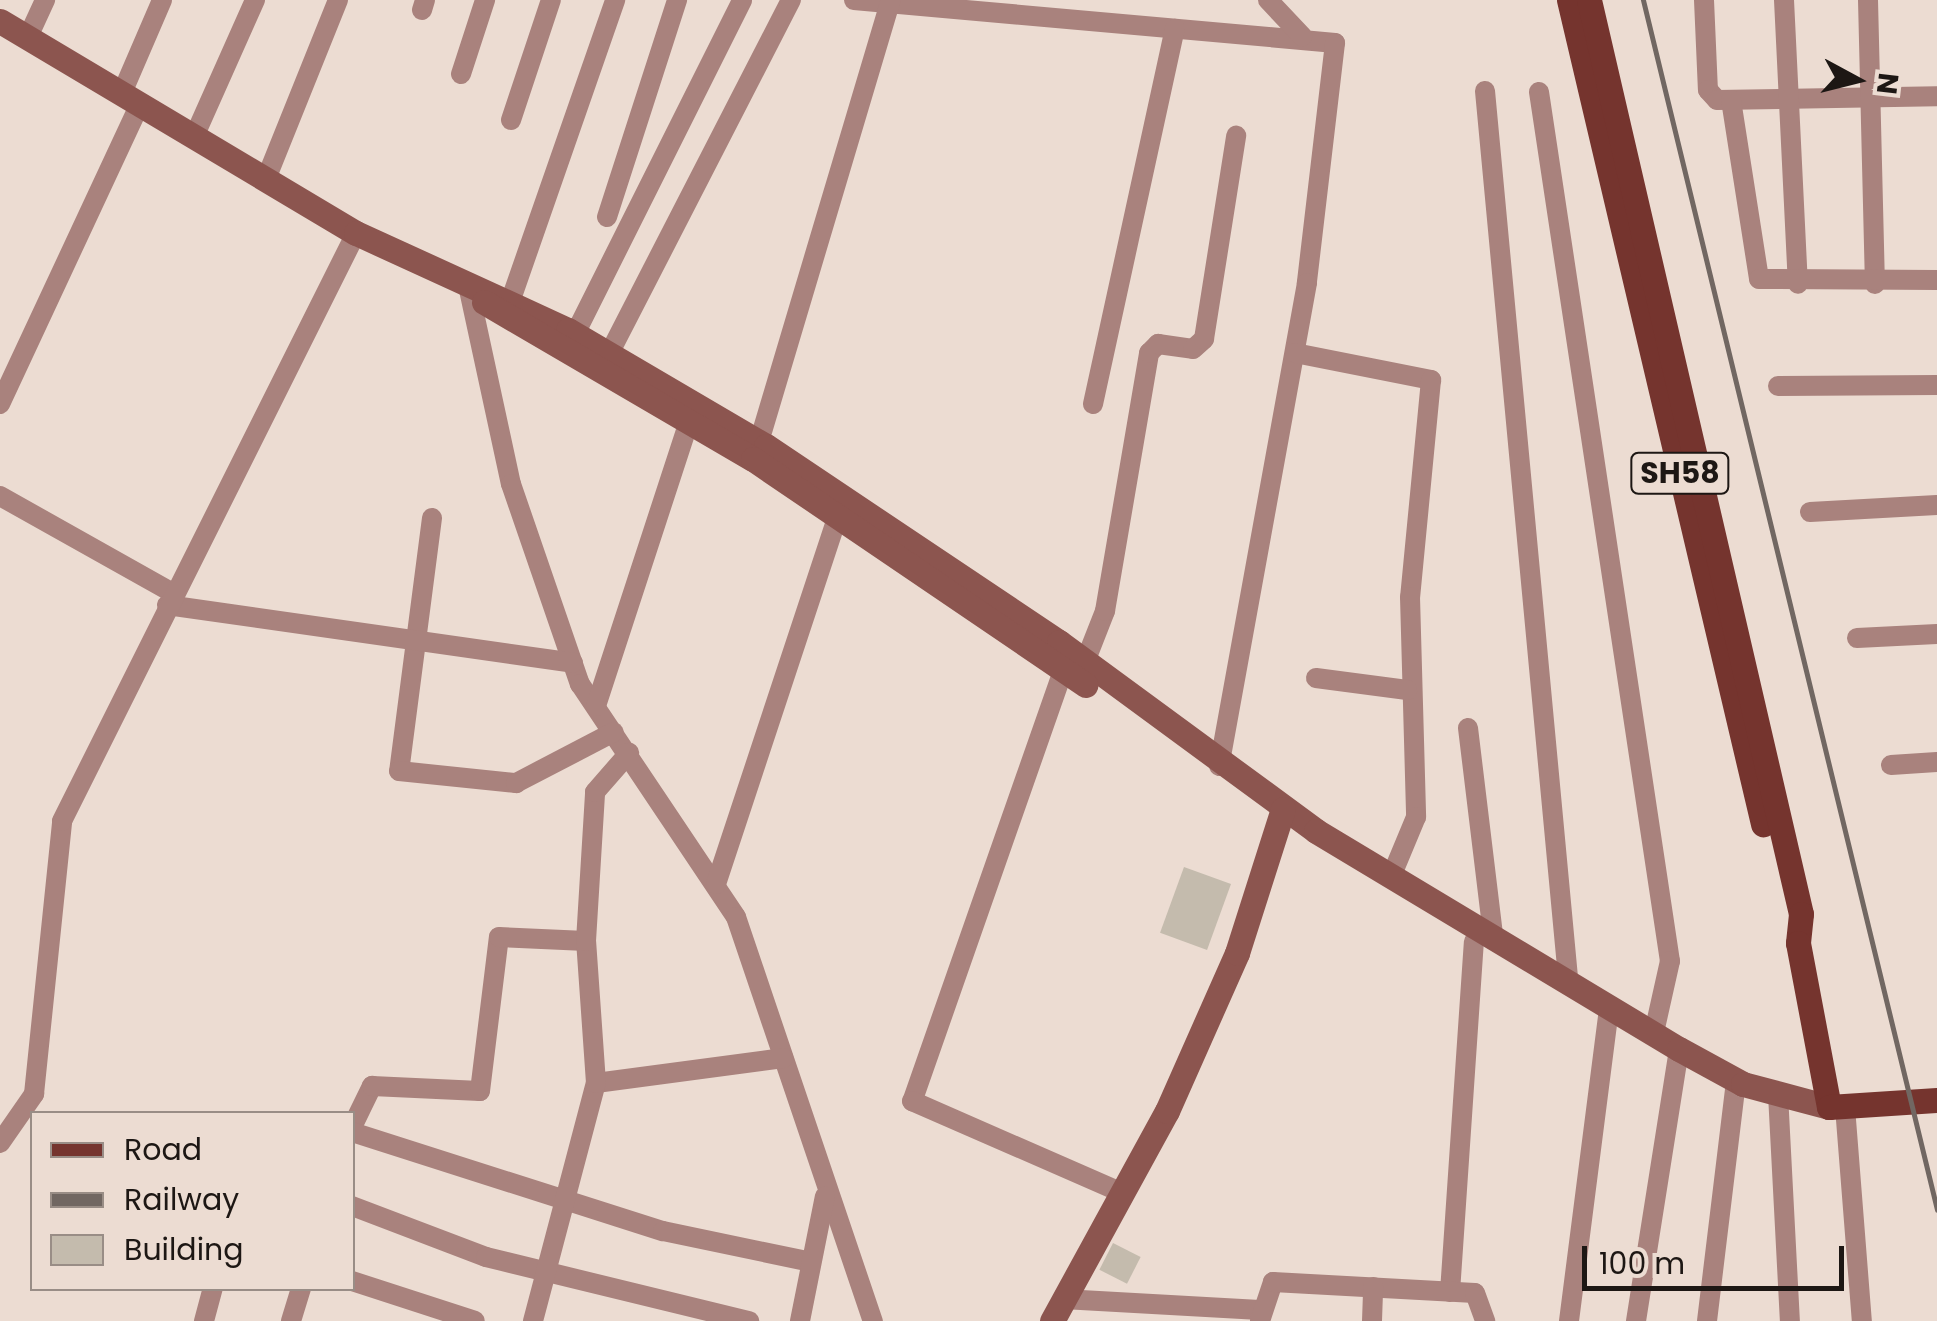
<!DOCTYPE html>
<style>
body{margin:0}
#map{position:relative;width:1937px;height:1321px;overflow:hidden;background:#ecdcd2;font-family:Poppins,sans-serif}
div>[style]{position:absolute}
.building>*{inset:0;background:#c4bbad;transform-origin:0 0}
.street>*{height:20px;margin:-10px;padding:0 10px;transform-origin:10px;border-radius:10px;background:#a9827d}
.secondary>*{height:25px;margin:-12.5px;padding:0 12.5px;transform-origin:12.5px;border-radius:12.5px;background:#8c554f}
.primary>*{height:25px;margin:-12.5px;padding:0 12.5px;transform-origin:12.5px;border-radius:12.5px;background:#75342e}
.rail>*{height:5px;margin:-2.5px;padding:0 2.5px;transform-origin:2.5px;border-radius:2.5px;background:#716762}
span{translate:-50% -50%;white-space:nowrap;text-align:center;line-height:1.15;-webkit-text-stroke:10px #ecdcd2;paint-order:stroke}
.shield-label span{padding:2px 8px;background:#ecdcd2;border:2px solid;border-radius:8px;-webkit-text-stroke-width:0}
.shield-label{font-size:30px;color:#1d1714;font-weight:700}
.legend{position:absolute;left:30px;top:1111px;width:325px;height:180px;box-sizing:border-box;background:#ecdcd2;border:2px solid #998d86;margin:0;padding:12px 18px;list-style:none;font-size:30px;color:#1d1714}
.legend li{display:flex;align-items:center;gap:20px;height:50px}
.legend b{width:50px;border:2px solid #998d86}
.north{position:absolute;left:1807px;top:30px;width:100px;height:100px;-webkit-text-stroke:8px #ecdcd2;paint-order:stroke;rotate:97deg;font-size:28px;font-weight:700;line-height:40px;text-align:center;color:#1d1714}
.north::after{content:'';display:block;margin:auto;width:35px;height:45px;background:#1d1714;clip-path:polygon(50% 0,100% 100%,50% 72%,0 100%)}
.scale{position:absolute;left:1582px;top:1246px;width:262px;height:45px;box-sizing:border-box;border:5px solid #1d1714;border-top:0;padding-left:12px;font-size:30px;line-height:35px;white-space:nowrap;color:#1d1714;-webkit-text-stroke:8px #ecdcd2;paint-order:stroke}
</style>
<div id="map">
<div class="building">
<i style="left:1184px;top:867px;width:50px;height:70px;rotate:20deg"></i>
<i style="left:1113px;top:1243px;width:31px;height:30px;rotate:27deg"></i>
</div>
<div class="street">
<i style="left:854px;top:0;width:483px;rotate:5.1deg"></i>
<i style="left:1335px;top:43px;width:242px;rotate:96.7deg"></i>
<i style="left:1307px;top:283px;width:491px;rotate:100.3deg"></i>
<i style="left:1268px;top:0;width:50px;rotate:46.6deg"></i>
<i style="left:1704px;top:0;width:90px;rotate:87.5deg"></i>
<i style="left:1708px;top:90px;width:13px;rotate:48deg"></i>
<i style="left:1717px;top:100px;width:220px;rotate:-1deg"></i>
<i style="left:1784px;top:0;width:284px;rotate:87.2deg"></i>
<i style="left:1868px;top:0;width:284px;rotate:88.6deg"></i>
<i style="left:422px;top:10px;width:10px;rotate:-73deg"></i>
<i style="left:28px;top:37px;width:41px;rotate:-65.3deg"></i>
<i style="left:461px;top:74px;width:78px;rotate:-72deg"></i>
<i style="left:1485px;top:91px;width:890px;rotate:84.65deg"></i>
<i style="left:1539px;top:92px;width:879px;rotate:81.43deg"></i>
<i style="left:1670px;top:961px;width:69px;rotate:102.6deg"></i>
<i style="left:122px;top:93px;width:101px;rotate:-66.7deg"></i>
<i style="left:1731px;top:100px;width:181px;rotate:81.1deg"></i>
<i style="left:1759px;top:279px;width:178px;rotate:0.3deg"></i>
<i style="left:511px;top:120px;width:126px;rotate:-71.6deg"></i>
<i style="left:194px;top:137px;width:150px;rotate:-66deg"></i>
<i style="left:266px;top:179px;width:193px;rotate:-68.1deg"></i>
<i style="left:607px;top:217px;width:228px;rotate:-72.1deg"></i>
<i style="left:469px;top:290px;width:198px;rotate:77.8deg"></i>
<i style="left:511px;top:484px;width:212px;rotate:71deg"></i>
<i style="left:580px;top:684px;width:280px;rotate:56.2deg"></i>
<i style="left:736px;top:917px;width:427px;rotate:71.3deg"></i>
<i style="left:509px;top:305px;width:323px;rotate:-70.8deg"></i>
<i style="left:575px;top:334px;width:373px;rotate:-63.4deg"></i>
<i style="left:1295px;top:353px;width:139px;rotate:11.2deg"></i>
<i style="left:1431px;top:380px;width:218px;rotate:95.5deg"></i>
<i style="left:1410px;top:597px;width:220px;rotate:88.4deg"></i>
<i style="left:1416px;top:817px;width:65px;rotate:112.6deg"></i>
<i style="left:609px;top:354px;width:398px;rotate:-62.8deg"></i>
<i style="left:1778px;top:386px;width:159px;rotate:-0.4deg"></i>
<i style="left:0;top:404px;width:331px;rotate:-65deg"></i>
<i style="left:1093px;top:404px;width:384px;rotate:-77.7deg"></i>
<i style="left:759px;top:442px;width:461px;rotate:-73.4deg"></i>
<i style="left:0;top:496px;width:198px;rotate:29.3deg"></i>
<i style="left:1810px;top:512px;width:127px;rotate:-3.2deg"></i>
<i style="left:432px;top:518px;width:255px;rotate:97.4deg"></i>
<i style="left:399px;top:771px;width:118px;rotate:5.9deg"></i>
<i style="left:516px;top:783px;width:110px;rotate:-27.5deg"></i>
<i style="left:167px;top:605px;width:410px;rotate:8.1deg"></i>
<i style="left:1857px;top:638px;width:80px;rotate:-2.9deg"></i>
<i style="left:1085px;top:662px;width:55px;rotate:-68.6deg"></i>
<i style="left:1105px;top:611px;width:262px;rotate:-80.3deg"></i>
<i style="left:1149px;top:353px;width:13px;rotate:-45deg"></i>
<i style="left:1158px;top:344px;width:35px;rotate:8deg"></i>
<i style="left:1193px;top:349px;width:15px;rotate:-42deg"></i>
<i style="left:1204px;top:339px;width:206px;rotate:-81deg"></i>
<i style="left:1064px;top:668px;width:459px;rotate:109.3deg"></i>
<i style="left:912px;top:1101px;width:227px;rotate:23.6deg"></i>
<i style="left:1316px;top:678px;width:92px;rotate:7.5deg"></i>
<i style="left:596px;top:706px;width:296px;rotate:-71.9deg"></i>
<i style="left:1468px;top:728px;width:209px;rotate:83.1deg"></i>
<i style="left:1891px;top:765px;width:46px;rotate:-3.7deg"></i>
<i style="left:716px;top:884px;width:400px;rotate:-71.7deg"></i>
<i style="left:596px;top:1083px;width:189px;rotate:-7.6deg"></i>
<i style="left:1778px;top:1094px;width:227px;rotate:87deg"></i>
<i style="left:1845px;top:1107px;width:215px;rotate:85.5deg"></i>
<i style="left:352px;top:1127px;width:46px;rotate:-64deg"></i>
<i style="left:372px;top:1086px;width:108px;rotate:2.7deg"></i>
<i style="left:480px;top:1091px;width:155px;rotate:-83deg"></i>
<i style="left:499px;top:937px;width:87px;rotate:2.6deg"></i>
<i style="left:352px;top:1132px;width:326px;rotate:17.7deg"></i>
<i style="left:663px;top:1231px;width:151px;rotate:11.8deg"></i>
<i style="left:0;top:1143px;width:60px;rotate:-55.2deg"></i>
<i style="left:34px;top:1094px;width:274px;rotate:-84.1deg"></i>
<i style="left:62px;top:821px;width:657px;rotate:-63.43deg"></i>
<i style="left:352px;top:1206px;width:143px;rotate:20.8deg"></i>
<i style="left:486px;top:1257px;width:271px;rotate:13.7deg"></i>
<i style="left:352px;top:1281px;width:129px;rotate:18deg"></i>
<i style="left:1450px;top:1292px;width:351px;rotate:-86.1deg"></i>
<i style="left:1063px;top:1299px;width:197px;rotate:3.2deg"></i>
<i style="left:204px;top:1321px;width:34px;rotate:-75deg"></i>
<i style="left:291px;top:1321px;width:34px;rotate:-73deg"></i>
<i style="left:533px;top:1321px;width:246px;rotate:-75.2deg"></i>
<i style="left:596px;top:1083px;width:142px;rotate:-94deg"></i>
<i style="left:586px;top:941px;width:149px;rotate:-86.5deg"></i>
<i style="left:595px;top:792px;width:52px;rotate:-48.9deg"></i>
<i style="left:800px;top:1321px;width:127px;rotate:-78.7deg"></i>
<i style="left:1260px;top:1321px;width:41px;rotate:-71.6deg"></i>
<i style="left:1273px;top:1282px;width:202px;rotate:3.1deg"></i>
<i style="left:1475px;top:1293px;width:30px;rotate:70deg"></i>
<i style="left:1372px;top:1321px;width:34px;rotate:-88deg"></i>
<i style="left:1569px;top:1321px;width:307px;rotate:-82.7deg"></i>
<i style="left:1636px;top:1321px;width:275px;rotate:-81deg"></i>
<i style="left:1707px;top:1321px;width:243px;rotate:-83.1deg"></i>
</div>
<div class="secondary">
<i style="left:0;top:21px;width:414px;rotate:30.8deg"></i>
<i style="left:356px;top:233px;width:233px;rotate:24.6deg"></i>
<i style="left:568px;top:330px;width:229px;rotate:30.4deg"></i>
<i style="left:766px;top:446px;width:353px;rotate:33.8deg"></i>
<i style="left:1059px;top:642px;width:319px;rotate:36.3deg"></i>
<i style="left:1316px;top:831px;width:423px;rotate:31deg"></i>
<i style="left:1679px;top:1049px;width:73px;rotate:28.7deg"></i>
<i style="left:1743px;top:1084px;width:89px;rotate:15deg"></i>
<i style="left:484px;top:302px;width:311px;rotate:30.3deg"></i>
<i style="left:753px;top:459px;width:402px;rotate:34.2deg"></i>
<i style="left:1052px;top:1321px;width:239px;rotate:-61.3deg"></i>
<i style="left:1167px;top:1111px;width:173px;rotate:-66.1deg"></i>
<i style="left:1237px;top:953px;width:151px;rotate:-72.3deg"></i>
</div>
<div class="primary">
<i style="left:1569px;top:0;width:847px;rotate:76.75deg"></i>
<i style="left:1589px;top:0;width:938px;rotate:76.94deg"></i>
<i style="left:1801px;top:914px;width:29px;rotate:96deg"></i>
<i style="left:1798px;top:943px;width:167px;rotate:79.3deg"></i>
<i style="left:1829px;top:1107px;width:108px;rotate:-3.7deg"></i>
</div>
<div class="rail">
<i style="left:1643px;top:0;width:1245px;rotate:76.34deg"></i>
</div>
<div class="shield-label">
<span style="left:1680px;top:473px">SH58</span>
</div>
<ul class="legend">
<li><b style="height:12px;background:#75342e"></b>Road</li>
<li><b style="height:12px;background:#716762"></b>Railway</li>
<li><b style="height:28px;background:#c4bbad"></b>Building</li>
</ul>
<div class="north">N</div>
<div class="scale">100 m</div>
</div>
